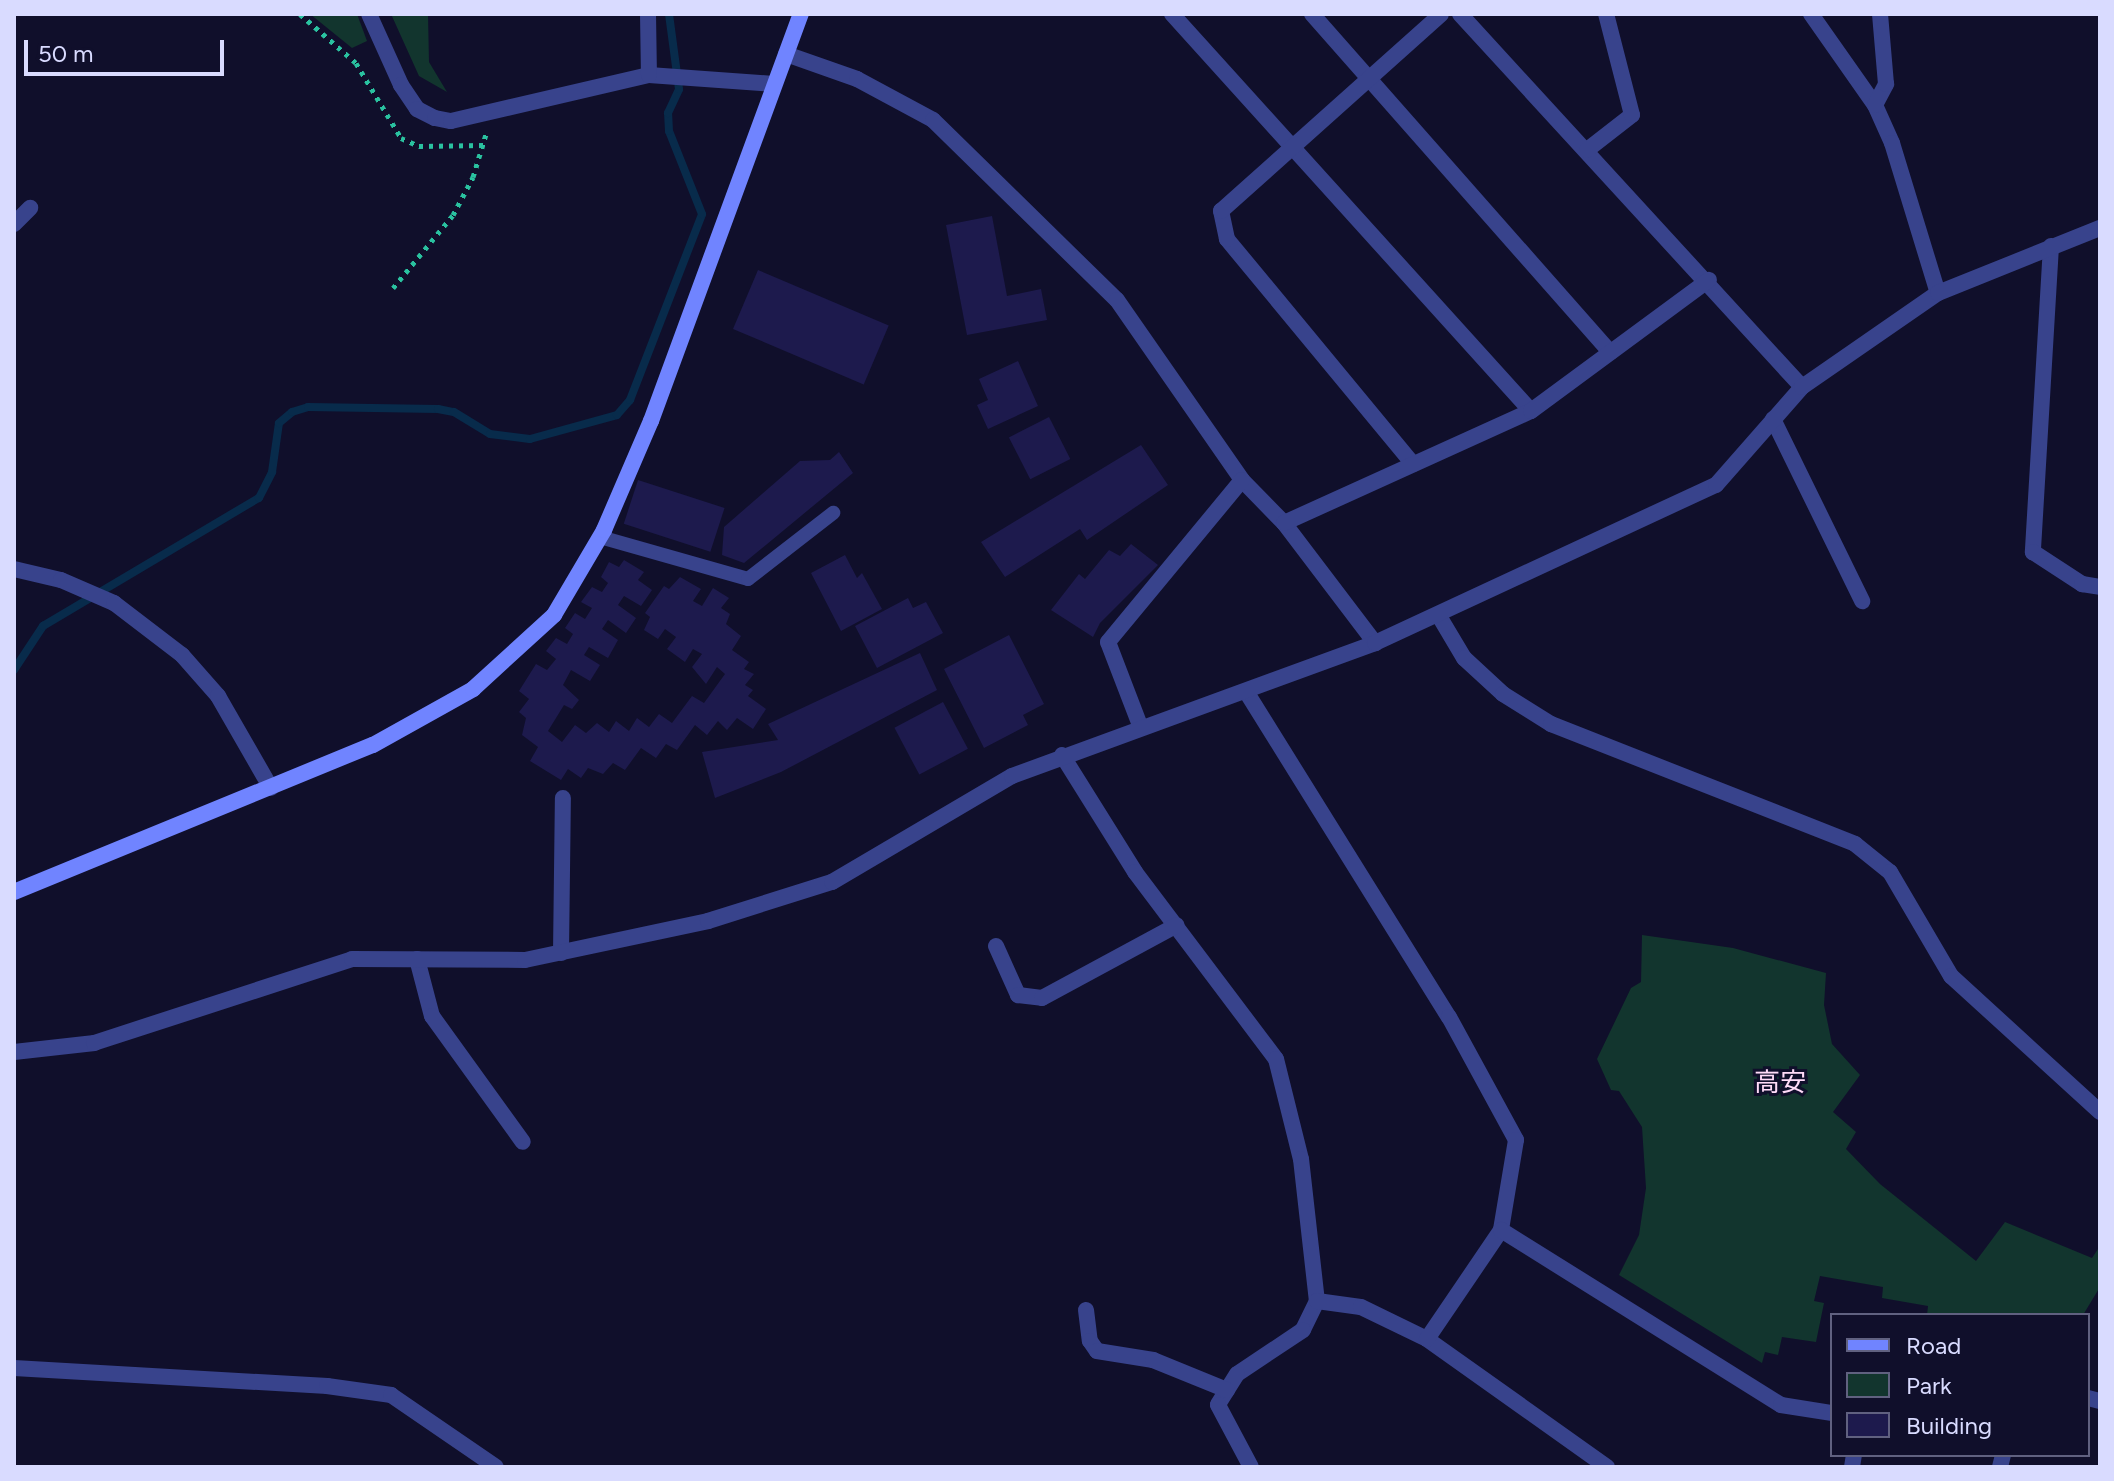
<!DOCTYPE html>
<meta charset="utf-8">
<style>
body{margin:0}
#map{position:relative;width:2114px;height:1481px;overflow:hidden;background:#100f2b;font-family:Figtree,"Noto Sans JP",sans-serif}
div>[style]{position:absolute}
.green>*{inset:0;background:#12352e}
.stream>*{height:8px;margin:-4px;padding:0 4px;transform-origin:4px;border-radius:4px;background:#082b4b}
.building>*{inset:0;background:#1d1a4d;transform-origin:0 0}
.path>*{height:5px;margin-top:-2.5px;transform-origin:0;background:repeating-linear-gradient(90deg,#2ac2a0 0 4px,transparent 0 10px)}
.lane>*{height:14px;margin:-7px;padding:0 7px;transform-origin:7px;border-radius:7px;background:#38438c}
.street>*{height:16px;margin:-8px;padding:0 8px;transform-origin:8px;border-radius:8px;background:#38438c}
.secondary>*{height:16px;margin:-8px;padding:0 8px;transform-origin:8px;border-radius:8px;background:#7084ff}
span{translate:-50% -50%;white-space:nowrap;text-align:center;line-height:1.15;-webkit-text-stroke:6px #100f2b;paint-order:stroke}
.quarter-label{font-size:26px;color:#ffdbf8}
.frame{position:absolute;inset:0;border:16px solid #d9dbff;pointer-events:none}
.legend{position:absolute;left:1830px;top:1313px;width:260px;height:144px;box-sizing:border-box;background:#100f2b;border:2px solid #606180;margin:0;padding:10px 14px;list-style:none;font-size:24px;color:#d9dbff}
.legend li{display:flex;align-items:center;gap:16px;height:40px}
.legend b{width:40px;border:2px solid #606180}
.scale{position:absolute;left:24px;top:40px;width:200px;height:36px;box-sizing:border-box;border:4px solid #d9dbff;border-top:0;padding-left:10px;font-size:24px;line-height:28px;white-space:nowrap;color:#d9dbff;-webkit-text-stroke:6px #100f2b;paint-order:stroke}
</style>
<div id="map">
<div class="green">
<i style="clip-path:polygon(310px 14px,357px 14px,367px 41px,352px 48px)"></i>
<i style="clip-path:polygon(391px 14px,428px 14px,429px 62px,447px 92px,419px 76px)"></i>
<i style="clip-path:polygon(1642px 935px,1733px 948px,1826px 973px,1824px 1005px,1832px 1044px,1860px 1075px,1833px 1112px,1856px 1132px,1846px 1149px,1880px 1184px,1976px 1261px,2005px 1222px,2092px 1258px,2100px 1246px,2100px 1287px,2083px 1315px,1927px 1315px,1928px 1306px,1882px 1298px,1883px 1287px,1820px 1276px,1814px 1301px,1824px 1303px,1816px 1342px,1782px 1337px,1778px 1355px,1765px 1352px,1762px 1363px,1619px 1275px,1639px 1235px,1646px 1188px,1642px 1127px,1619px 1091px,1611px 1090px,1597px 1059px,1631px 988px,1641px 982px)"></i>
</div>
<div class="stream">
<i style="left:14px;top:670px;width:53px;rotate:-56.6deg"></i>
<i style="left:43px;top:626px;width:251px;rotate:-30.7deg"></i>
<i style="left:259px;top:498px;width:29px;rotate:-63deg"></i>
<i style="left:272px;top:472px;width:49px;rotate:-81.9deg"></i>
<i style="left:279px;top:423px;width:17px;rotate:-40deg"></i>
<i style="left:292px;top:412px;width:17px;rotate:-17deg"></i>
<i style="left:308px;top:407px;width:130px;rotate:0.9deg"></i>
<i style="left:438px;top:409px;width:16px;rotate:11deg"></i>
<i style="left:454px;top:412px;width:42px;rotate:31.4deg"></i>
<i style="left:490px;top:434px;width:40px;rotate:7.1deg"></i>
<i style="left:530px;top:439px;width:90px;rotate:-15.4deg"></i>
<i style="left:617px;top:415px;width:20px;rotate:-49deg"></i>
<i style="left:630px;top:400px;width:199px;rotate:-68.8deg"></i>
<i style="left:702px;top:214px;width:89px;rotate:-111.7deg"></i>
<i style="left:669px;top:131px;width:18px;rotate:-93deg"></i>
<i style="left:668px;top:113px;width:26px;rotate:-65deg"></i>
<i style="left:679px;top:89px;width:76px;rotate:-97.6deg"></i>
</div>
<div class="building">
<i style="clip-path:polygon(992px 216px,1007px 296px,1041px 289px,1047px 320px,967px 335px,946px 225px)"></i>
<i style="left:758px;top:270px;width:142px;height:64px;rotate:23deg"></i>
<i style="clip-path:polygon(1018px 361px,1038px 406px,988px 429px,977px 405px,988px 400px,979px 379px)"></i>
<i style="left:1049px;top:417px;width:47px;height:45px;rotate:63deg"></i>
<i style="clip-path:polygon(1141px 445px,1168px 485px,1087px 540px,1080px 529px,1005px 577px,981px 542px)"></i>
<i style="clip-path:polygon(839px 452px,853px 473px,744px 563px,722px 555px,724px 527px,800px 461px,830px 460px)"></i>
<i style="left:638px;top:480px;width:91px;height:46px;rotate:18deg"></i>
<i style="clip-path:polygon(1131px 544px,1158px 565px,1100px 623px,1093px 637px,1051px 610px,1079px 574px,1085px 579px,1109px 550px,1120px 556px)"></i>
<i style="clip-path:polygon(845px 555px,857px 578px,862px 573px,882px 609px,841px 631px,811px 573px)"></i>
<i style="clip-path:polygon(624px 560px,644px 572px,638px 580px,652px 590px,641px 606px,624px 596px,618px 605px,636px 618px,626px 633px,608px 620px,602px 629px,618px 640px,608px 658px,589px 647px,584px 655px,600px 665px,590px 681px,571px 670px,563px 685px,579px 700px,572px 709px,564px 705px,548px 731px,562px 742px,575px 725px,586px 733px,597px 723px,609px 732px,616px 721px,629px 731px,637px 718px,649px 727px,659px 714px,672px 723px,692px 696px,704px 703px,725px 674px,717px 667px,706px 684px,692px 667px,702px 654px,693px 649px,685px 662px,667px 649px,676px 637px,665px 629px,658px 639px,644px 630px,650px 617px,645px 613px,664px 586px,669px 589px,680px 577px,701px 589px,693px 601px,702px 606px,713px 588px,729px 598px,721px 608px,730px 614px,726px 624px,741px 636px,732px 650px,749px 662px,744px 669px,754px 674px,745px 685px,753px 690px,748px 696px,766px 709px,753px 729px,737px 718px,727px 730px,718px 721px,707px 735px,695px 725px,677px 750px,666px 744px,656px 758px,641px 748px,625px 770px,613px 763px,603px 774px,588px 768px,581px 778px,568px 769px,561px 780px,530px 761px,538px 747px,522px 735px,526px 718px,519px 712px,529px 699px,519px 691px,536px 664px,547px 670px,556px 659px,546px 651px,556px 638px,567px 644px,573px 634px,565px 628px,575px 613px,585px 619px,592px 608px,581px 602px,592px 587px,602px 592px,608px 583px,601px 577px,609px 562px,619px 567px)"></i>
<i style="clip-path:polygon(908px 598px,913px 608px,926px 602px,943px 633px,877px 668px,855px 626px)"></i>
<i style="clip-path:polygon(1009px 635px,1044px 704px,1023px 715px,1028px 725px,984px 748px,944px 669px)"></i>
<i style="clip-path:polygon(920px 653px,937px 690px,781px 772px,715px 798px,702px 752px,778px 740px,768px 724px)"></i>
<i style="left:943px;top:702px;width:53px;height:55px;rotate:62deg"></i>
</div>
<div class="path">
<i style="left:300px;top:14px;width:74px;rotate:41.2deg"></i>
<i style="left:356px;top:63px;width:87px;rotate:59deg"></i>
<i style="left:401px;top:138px;width:20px;rotate:24deg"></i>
<i style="left:419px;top:146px;width:65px;rotate:-0.9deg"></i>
<i style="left:393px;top:288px;width:94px;rotate:-50.6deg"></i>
<i style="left:453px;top:215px;width:43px;rotate:-62.2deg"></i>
<i style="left:473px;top:177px;width:45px;rotate:-73.2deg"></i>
</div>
<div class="lane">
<i style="left:600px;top:537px;width:154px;rotate:15.8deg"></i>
<i style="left:748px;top:579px;width:108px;rotate:-37.8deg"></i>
</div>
<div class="street">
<i style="left:369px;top:14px;width:78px;rotate:65.7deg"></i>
<i style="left:401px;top:85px;width:29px;rotate:56deg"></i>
<i style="left:417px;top:109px;width:20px;rotate:27deg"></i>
<i style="left:435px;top:118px;width:16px;rotate:11deg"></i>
<i style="left:451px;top:121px;width:203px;rotate:-13.1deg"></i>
<i style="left:649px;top:75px;width:125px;rotate:4.1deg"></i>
<i style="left:648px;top:14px;width:61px;rotate:89.1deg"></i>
<i style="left:1172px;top:14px;width:535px;rotate:47.88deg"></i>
<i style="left:1312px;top:14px;width:451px;rotate:48.6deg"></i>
<i style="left:1460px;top:14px;width:506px;rotate:47.48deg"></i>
<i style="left:1811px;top:14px;width:111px;rotate:54.9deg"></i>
<i style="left:1875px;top:105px;width:42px;rotate:65.9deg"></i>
<i style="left:1892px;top:143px;width:157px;rotate:73deg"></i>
<i style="left:786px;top:54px;width:75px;rotate:19.4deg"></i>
<i style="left:857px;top:79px;width:86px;rotate:28.3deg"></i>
<i style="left:933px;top:120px;width:257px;rotate:44.4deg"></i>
<i style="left:1117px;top:300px;width:219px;rotate:55.2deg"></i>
<i style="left:1242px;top:480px;width:60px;rotate:45.7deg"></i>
<i style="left:1284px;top:523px;width:151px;rotate:52.8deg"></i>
<i style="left:1875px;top:105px;width:24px;rotate:-62deg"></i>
<i style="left:1886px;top:84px;width:70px;rotate:-94.9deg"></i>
<i style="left:1587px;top:150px;width:57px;rotate:-37.9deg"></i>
<i style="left:1632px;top:115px;width:104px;rotate:-104.4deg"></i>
<i style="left:14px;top:224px;width:23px;rotate:-45deg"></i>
<i style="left:2051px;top:246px;width:307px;rotate:93.4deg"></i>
<i style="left:2033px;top:552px;width:59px;rotate:33.1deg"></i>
<i style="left:2082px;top:584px;width:18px;rotate:9deg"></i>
<i style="left:1773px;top:419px;width:203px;rotate:63.9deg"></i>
<i style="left:1413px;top:464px;width:292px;rotate:-129.6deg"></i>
<i style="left:1227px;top:239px;width:29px;rotate:-102deg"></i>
<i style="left:1221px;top:211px;width:295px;rotate:-41.8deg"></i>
<i style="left:1284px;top:523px;width:271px;rotate:-24.4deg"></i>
<i style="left:1531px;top:411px;width:221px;rotate:-36.4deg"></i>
<i style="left:14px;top:569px;width:48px;rotate:13.2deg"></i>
<i style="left:61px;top:580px;width:58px;rotate:23.5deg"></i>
<i style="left:114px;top:603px;width:86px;rotate:37.4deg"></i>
<i style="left:182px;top:655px;width:55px;rotate:48.7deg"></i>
<i style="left:218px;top:696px;width:106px;rotate:60.1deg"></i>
<i style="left:1439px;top:616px;width:49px;rotate:59.2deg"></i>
<i style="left:1464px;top:658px;width:53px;rotate:42.7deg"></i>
<i style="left:1503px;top:694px;width:57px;rotate:32deg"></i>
<i style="left:1551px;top:724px;width:327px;rotate:21.5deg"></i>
<i style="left:1855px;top:844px;width:45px;rotate:38.7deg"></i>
<i style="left:1890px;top:872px;width:121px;rotate:59.6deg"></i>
<i style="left:1951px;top:976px;width:202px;rotate:42.4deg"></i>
<i style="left:1247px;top:693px;width:382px;rotate:58.1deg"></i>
<i style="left:1449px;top:1017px;width:140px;rotate:61.4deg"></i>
<i style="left:1516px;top:1140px;width:91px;rotate:99.5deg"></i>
<i style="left:1141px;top:728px;width:92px;rotate:-111deg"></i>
<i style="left:1108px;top:642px;width:210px;rotate:-50.4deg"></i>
<i style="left:1062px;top:755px;width:138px;rotate:58deg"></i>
<i style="left:1135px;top:872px;width:234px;rotate:53deg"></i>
<i style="left:1276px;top:1059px;width:103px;rotate:76deg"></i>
<i style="left:1301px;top:1159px;width:143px;rotate:83.6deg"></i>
<i style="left:1317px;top:1301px;width:32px;rotate:116deg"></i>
<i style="left:1303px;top:1330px;width:79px;rotate:146.3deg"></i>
<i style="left:1237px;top:1374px;width:36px;rotate:122deg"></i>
<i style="left:1218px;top:1405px;width:70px;rotate:62deg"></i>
<i style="left:996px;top:946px;width:54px;rotate:65.8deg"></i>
<i style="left:1018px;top:995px;width:24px;rotate:7deg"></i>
<i style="left:1042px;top:998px;width:153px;rotate:-28.4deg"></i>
<i style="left:561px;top:953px;width:155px;rotate:-89.3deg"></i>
<i style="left:417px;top:959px;width:59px;rotate:75.3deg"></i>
<i style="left:432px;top:1016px;width:155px;rotate:54.2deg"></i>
<i style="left:14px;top:1052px;width:81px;rotate:-6.4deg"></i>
<i style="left:94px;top:1043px;width:271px;rotate:-18deg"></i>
<i style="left:352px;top:959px;width:173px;rotate:0.3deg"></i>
<i style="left:525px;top:960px;width:187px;rotate:-12deg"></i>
<i style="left:708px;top:921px;width:130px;rotate:-17.5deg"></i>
<i style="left:832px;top:882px;width:209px;rotate:-30.5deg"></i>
<i style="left:1012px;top:776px;width:387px;rotate:-20.1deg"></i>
<i style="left:1375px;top:643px;width:376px;rotate:-24.9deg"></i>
<i style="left:1716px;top:485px;width:130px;rotate:-48.7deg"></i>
<i style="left:1802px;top:387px;width:165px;rotate:-34.7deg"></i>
<i style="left:1938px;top:293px;width:175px;rotate:-21.9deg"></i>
<i style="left:1317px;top:1301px;width:44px;rotate:7.8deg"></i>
<i style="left:1361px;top:1307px;width:73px;rotate:25.9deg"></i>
<i style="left:1086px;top:1310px;width:31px;rotate:83deg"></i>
<i style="left:1090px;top:1341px;width:12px;rotate:55deg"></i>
<i style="left:1097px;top:1351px;width:57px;rotate:9.1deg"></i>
<i style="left:1153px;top:1360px;width:80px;rotate:22.1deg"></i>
<i style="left:14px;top:1368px;width:314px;rotate:3.3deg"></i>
<i style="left:327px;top:1386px;width:65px;rotate:8deg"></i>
<i style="left:391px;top:1395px;width:127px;rotate:34.4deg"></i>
<i style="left:2088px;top:1398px;width:12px;rotate:14deg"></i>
<i style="left:1607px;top:1467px;width:221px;rotate:-144.6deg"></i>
<i style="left:1427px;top:1339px;width:132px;rotate:-55.8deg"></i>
<i style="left:1501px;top:1230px;width:330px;rotate:32deg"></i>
<i style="left:1781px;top:1405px;width:52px;rotate:8.9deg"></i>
<i style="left:1852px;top:1467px;width:12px;rotate:-81deg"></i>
<i style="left:2000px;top:1467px;width:12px;rotate:-76deg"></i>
</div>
<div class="secondary">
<i style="left:14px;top:892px;width:388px;rotate:-22.3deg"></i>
<i style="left:373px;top:745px;width:115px;rotate:-29.2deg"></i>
<i style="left:473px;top:689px;width:110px;rotate:-42.4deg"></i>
<i style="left:554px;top:615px;width:99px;rotate:-59.5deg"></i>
<i style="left:604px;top:530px;width:119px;rotate:-66.7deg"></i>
<i style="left:651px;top:421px;width:434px;rotate:-69.8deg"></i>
</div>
<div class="quarter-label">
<span style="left:1780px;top:1083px">高安</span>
</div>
<div class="frame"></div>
<ul class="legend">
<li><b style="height:10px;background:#7084ff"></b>Road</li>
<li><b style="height:22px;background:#12352e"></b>Park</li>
<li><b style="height:22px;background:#1d1a4d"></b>Building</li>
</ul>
<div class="scale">50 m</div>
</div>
